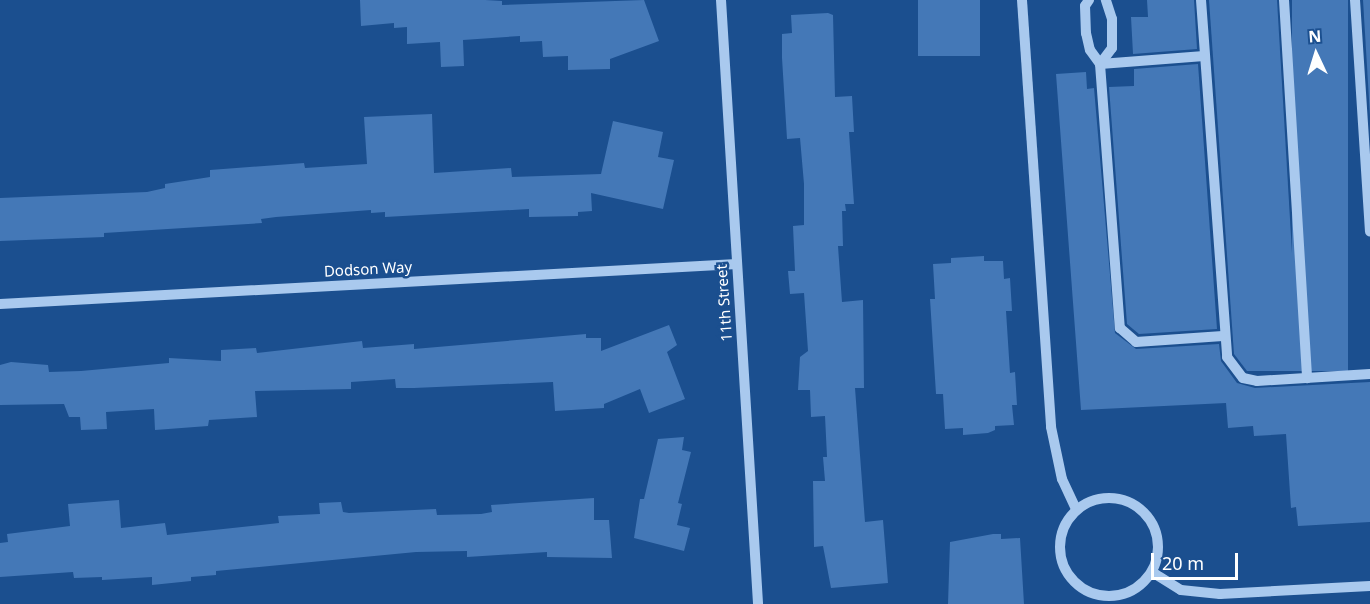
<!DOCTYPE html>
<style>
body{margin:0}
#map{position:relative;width:1370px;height:604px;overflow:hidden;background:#1b4f8f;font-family:"Noto Sans",sans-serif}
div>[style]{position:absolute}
.building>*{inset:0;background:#4478b7;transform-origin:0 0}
.minor>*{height:10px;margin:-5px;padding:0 5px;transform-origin:5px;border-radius:5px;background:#a9c9ee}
.minor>.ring{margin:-5px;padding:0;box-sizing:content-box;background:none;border:10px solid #a9c9ee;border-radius:50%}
span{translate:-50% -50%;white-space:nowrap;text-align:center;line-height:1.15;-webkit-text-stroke:5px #1b4f8f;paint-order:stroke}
.street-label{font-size:15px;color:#fff}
.north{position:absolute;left:1286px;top:24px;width:60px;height:60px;-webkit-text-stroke:4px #1b4f8f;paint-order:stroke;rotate:356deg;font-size:16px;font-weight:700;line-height:24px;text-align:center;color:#fff}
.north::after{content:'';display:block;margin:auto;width:21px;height:27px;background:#fff;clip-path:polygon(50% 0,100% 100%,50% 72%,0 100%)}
.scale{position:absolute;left:1151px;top:553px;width:87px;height:27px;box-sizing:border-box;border:3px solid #fff;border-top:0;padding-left:8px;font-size:18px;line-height:21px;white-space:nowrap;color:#fff;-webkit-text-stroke:4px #1b4f8f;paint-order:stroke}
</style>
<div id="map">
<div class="building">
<i style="clip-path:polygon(360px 0,485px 0,502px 1px,502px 5px,644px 0,659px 41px,610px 59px,610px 69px,568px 70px,568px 56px,543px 57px,542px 41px,520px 42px,520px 36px,463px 40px,464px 66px,441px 67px,440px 42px,407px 44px,407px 27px,394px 28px,394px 23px,361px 26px)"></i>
<i style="left:918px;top:0;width:62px;height:56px"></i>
<i style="clip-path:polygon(1147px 0,1194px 0,1197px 49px,1133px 54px,1131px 17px,1148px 17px)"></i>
<i style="clip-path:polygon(1209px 0,1277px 0,1299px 371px,1247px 371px,1234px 354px)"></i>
<i style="left:1292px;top:0;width:56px;height:371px"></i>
<i style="clip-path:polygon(1363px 0,1370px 0,1370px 116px)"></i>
<i style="clip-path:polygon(828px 13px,833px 15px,835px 97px,852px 96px,854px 132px,849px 132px,854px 204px,845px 204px,846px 211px,842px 211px,843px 246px,838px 246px,842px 302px,863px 300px,864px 388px,855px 388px,865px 522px,883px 520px,888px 583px,831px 588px,823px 546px,814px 547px,813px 481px,825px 481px,823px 457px,827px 457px,825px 416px,811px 417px,810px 390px,798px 390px,800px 357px,808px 351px,804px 293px,790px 294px,788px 271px,795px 271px,793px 226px,804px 225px,804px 184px,800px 138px,787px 139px,782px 58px,782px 34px,792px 33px,791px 15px)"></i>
<i style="clip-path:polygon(1198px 64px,1217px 329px,1139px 334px,1127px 324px,1109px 87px,1134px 86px,1134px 69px)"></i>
<i style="clip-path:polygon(1086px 72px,1087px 89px,1094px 88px,1115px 333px,1136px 349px,1219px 344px,1221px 361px,1237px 383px,1255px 388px,1370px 382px,1370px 522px,1298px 526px,1296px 507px,1291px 508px,1286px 434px,1254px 436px,1253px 426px,1228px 428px,1226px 403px,1081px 410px,1056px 74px)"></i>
<i style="clip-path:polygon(432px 114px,434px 173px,511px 168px,512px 177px,601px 174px,613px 121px,663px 132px,658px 157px,674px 160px,663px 209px,591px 193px,592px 211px,578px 212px,578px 216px,529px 217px,529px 209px,385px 217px,385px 212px,371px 213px,371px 210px,276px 217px,261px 219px,262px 223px,104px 233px,104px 237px,0 241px,0 198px,147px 192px,165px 188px,165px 184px,210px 177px,210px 170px,304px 163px,305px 168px,367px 164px,364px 117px)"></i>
<i style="clip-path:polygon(984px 256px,984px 261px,1003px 261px,1004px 279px,1010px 278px,1012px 311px,1006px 311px,1010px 373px,1015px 372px,1017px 405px,1012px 405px,1014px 425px,995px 426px,995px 430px,988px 433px,963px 435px,963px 428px,945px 429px,943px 394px,936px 394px,930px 299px,935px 299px,933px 264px,951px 263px,951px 258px)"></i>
<i style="clip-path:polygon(669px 325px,677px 345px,667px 352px,685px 399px,649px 413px,640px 389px,604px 404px,604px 408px,555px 411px,553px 382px,414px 388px,396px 388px,395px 379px,351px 382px,351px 389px,255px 391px,257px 417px,209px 420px,208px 426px,155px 430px,154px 409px,106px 412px,107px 429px,81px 430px,80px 417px,69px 417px,64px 404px,0 405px,0 365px,11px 362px,48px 365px,49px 372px,81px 371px,169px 363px,169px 358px,221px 361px,221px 350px,256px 348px,257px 353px,362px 341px,363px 348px,414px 344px,414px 349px,586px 334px,586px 338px,601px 338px,601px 351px)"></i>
<i style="clip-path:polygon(684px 437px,682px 450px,691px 452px,678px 503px,682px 504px,677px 525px,690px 528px,684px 551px,634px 538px,640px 499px,644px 499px,658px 439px)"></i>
<i style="clip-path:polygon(594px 498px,594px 520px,609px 520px,612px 558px,547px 557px,547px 552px,467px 557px,467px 551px,416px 552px,216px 571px,216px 575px,191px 577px,191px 581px,152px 585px,152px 577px,102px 580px,102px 577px,74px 578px,73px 572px,0 577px,0 543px,8px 542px,7px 534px,70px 526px,68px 504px,119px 500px,121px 528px,165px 523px,167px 535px,279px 523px,278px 516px,320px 514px,319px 503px,341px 502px,343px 512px,349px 513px,436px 509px,437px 515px,481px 514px,492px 512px,491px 505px)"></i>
<i style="clip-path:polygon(993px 534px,1001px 534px,1001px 539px,1020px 538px,1024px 604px,948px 604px,950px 542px)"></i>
</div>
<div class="minor">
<i style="left:721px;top:0;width:605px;rotate:86.49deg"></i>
<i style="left:1022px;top:0;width:428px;rotate:86.1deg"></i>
<i style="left:1051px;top:427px;width:53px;rotate:78.1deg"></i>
<i style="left:1062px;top:479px;width:33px;rotate:65deg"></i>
<i style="left:1089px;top:0;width:7px;rotate:124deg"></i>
<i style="left:1085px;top:6px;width:27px;rotate:88deg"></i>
<i style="left:1086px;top:33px;width:17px;rotate:77deg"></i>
<i style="left:1090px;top:50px;width:17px;rotate:54deg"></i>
<i style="left:1100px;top:64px;width:20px;rotate:-53deg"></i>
<i style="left:1112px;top:48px;width:29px;rotate:-90deg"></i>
<i style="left:1112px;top:19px;width:20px;rotate:-108deg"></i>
<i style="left:1201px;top:0;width:358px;rotate:85.8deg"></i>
<i style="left:1227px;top:357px;width:26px;rotate:53deg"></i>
<i style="left:1243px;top:378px;width:14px;rotate:12deg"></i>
<i style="left:1257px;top:381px;width:113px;rotate:-3.5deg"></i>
<i style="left:1284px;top:0;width:379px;rotate:86.5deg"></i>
<i style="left:1355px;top:0;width:232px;rotate:86.3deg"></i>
<i style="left:1204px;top:56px;width:104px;rotate:175.6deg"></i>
<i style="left:1100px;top:64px;width:265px;rotate:85.7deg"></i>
<i style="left:1120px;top:328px;width:21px;rotate:41deg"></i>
<i style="left:1136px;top:342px;width:87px;rotate:-3.9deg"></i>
<i style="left:0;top:304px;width:738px;rotate:-3.11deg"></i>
<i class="ring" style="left:1060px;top:498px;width:88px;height:88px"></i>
<i style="left:1152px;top:572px;width:34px;rotate:32deg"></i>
<i style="left:1181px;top:590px;width:39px;rotate:6deg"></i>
<i style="left:1220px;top:594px;width:150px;rotate:-3.1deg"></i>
</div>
<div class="street-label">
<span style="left:368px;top:269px;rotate:-3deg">Dodson Way</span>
<span style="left:724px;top:303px;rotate:-94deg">11th Street</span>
</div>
<div class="north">N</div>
<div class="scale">20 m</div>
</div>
